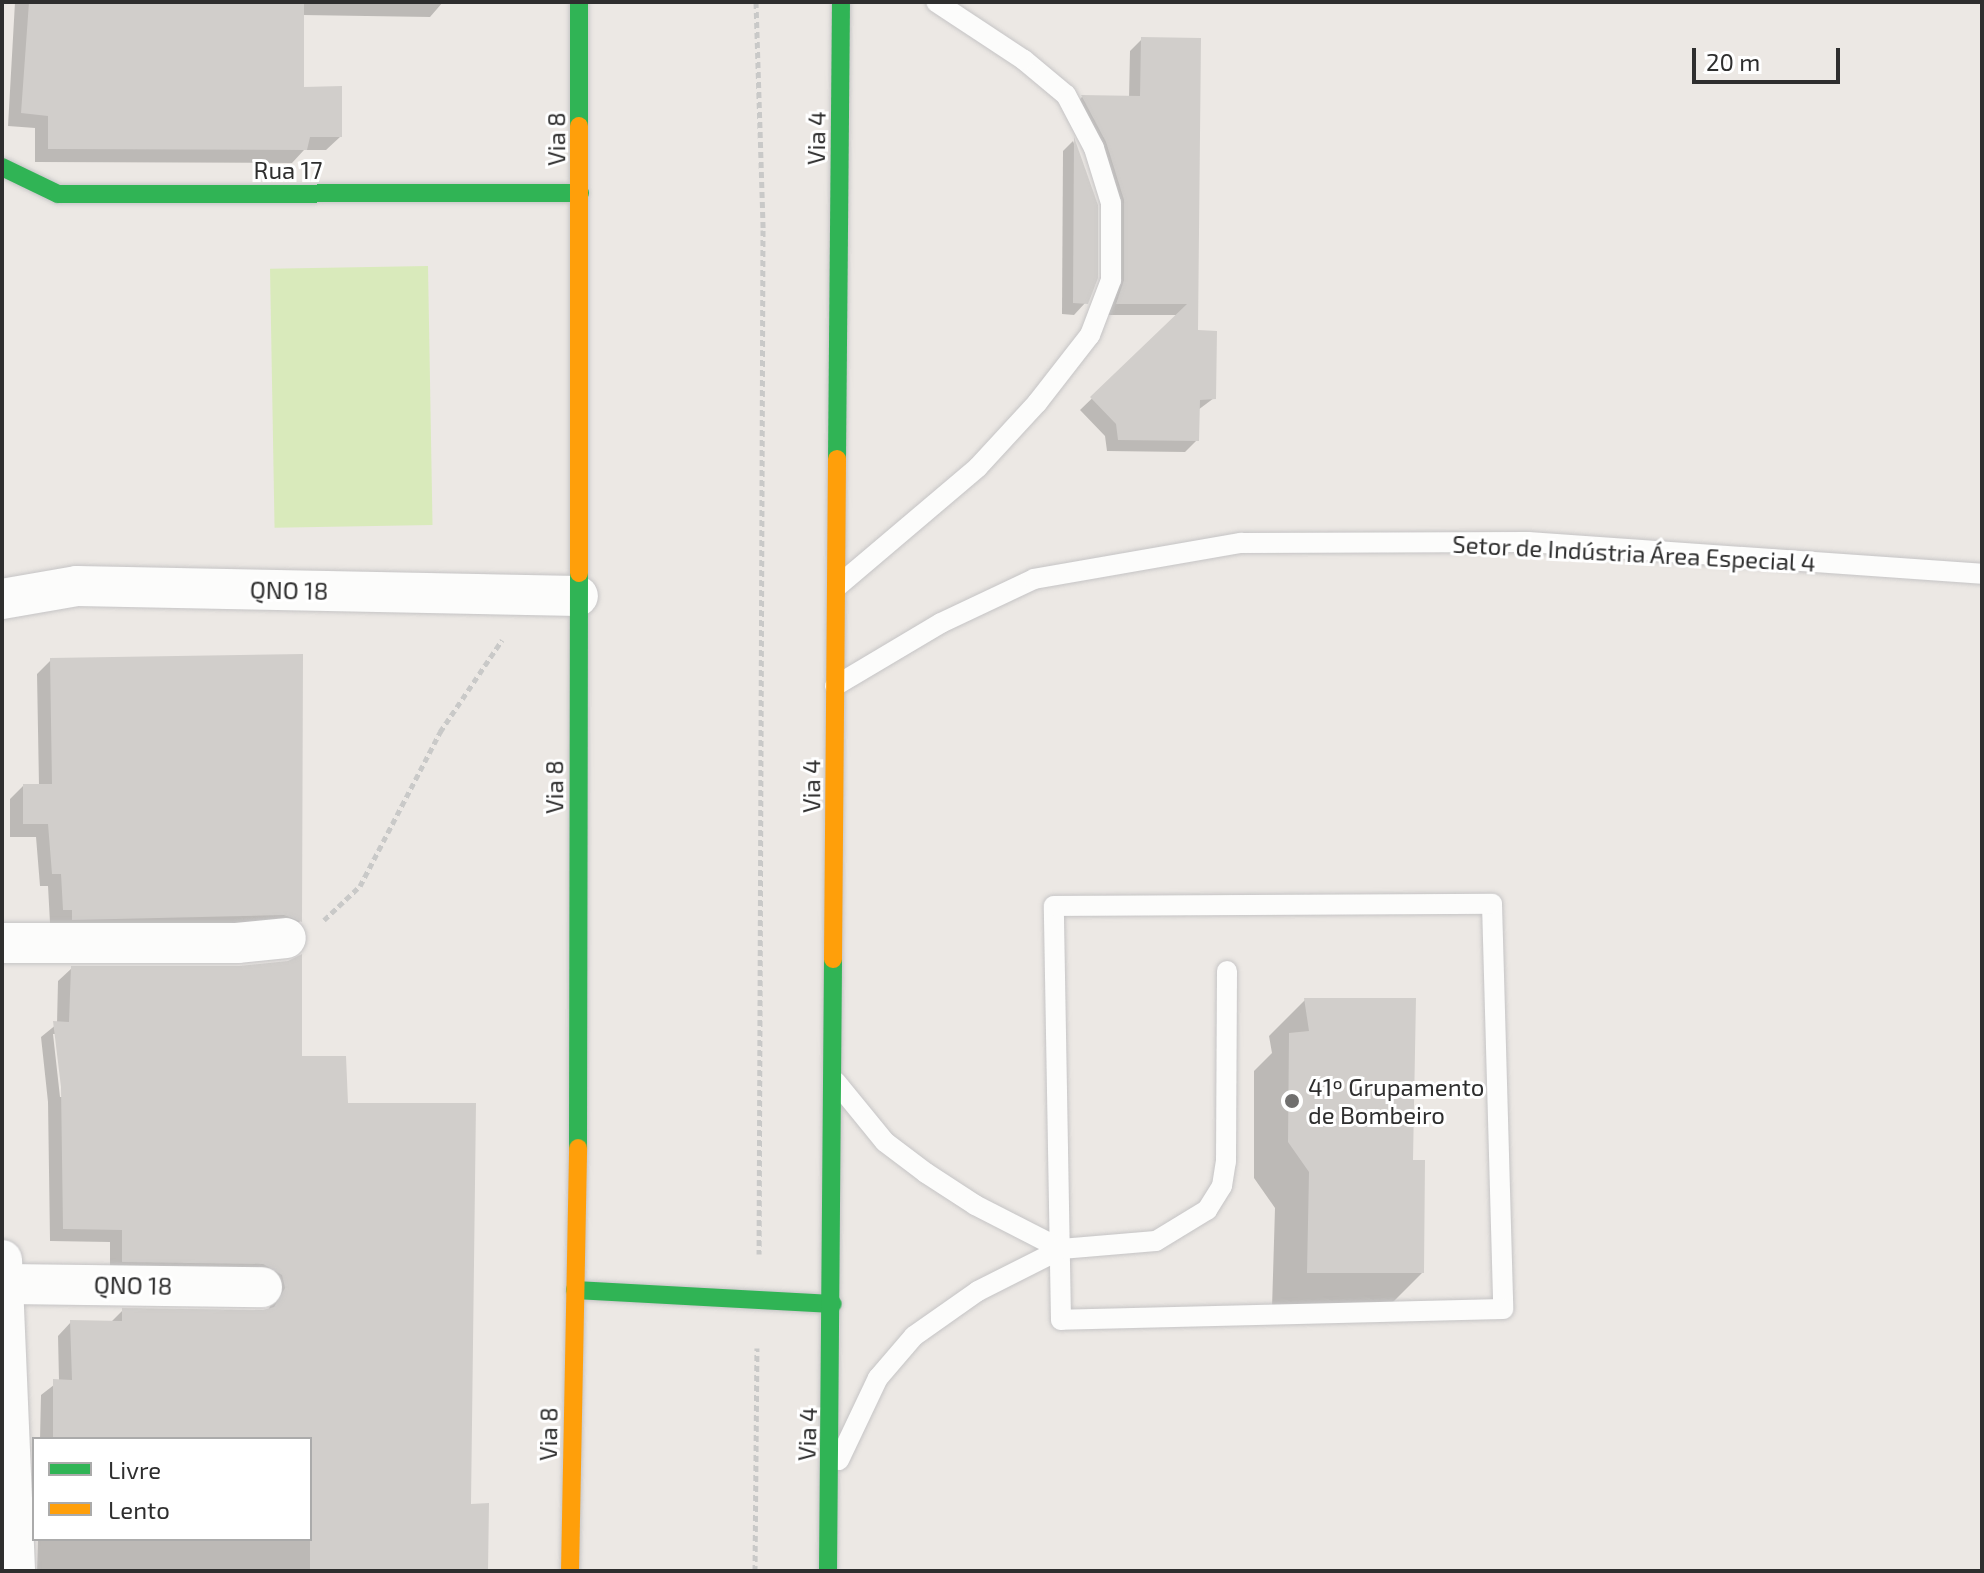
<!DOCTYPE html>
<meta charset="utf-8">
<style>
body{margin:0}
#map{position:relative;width:1984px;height:1573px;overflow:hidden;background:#ece8e4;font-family:"Exo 2",sans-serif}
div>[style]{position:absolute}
.pitch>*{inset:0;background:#d9eabb;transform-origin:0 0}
.shadow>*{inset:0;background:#0003}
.building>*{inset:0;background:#d1cecb}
.path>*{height:5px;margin-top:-2.5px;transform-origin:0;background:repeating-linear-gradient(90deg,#c9c9c8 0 6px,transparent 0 10px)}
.roads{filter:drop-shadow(0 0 2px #c5c4c5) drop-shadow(0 0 2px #c5c4c5)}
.lane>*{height:20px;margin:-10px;padding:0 10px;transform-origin:10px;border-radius:10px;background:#fcfcfb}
.street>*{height:40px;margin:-20px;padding:0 20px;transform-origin:20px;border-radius:20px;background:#fcfcfb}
.fast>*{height:18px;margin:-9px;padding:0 9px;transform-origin:9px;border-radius:9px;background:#30b455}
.slow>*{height:18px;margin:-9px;padding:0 9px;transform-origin:9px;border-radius:9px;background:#ff9f0a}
.dots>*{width:22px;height:22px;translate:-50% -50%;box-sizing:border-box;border:4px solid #fff;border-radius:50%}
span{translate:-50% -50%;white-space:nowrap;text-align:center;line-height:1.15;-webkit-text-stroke:6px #fff;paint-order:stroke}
.street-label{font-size:24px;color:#2e2e2e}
.poi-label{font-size:24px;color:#2e2e2e}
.left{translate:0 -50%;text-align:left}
.frame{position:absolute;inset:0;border:4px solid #2e2e2e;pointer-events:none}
.legend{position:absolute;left:32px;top:1437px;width:280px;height:104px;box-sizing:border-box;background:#fff;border:2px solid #ababab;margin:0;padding:10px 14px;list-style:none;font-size:24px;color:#2e2e2e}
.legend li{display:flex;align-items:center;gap:16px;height:40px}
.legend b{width:40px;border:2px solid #ababab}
.scale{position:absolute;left:1692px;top:48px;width:148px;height:36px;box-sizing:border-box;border:4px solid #2e2e2e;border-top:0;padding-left:10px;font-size:24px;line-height:28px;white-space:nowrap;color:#2e2e2e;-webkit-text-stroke:6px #fff;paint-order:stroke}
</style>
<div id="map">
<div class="pitch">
<i style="left:428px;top:266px;width:259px;height:158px;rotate:89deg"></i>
</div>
<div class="shadow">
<i style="clip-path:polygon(15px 2px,443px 2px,430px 17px,302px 15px,302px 89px,340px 137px,326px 150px,304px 150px,292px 163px,35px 162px,35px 128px,8px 126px)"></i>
<i style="clip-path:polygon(1142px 39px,1196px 332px,1214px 398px,1198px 410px,1197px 440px,1185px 452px,1107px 451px,1105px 436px,1080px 410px,1178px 315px,1106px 315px,1113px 212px,1070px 109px,1082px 97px,1129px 98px,1130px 51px)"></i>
<i style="clip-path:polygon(1073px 141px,1096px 205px,1086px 302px,1074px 315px,1062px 314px,1063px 151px)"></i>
<i style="clip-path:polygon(301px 656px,300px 921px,287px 935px,60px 933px,60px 923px,50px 923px,48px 886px,40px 886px,36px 837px,10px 837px,10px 799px,23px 786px,39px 786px,37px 674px,51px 660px)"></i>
<i style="clip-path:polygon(evenodd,72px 968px,300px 1058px,346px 1105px,485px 1571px,37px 1571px,38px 1539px,310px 1539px,310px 1439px,40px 1439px,41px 1395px,59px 1381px,58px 1336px,71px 1322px,110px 1323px,123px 1310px,268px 1310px,272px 1303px,110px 1275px,110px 1242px,50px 1241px,48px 1102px,41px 1037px,57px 1024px,58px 981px,72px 968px,53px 1034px,57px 1034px,64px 1097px,60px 1097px,53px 1034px)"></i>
<i style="clip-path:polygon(1305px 1000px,1411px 1162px,1422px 1273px,1387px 1308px,1272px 1308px,1275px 1208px,1254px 1178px,1254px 1071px,1272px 1053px,1269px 1036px)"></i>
</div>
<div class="building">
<i style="clip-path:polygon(29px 2px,304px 2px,304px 87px,342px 86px,342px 137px,310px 137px,307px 150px,48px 149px,48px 116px,21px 113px)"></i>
<i style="clip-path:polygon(1141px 37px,1201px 38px,1198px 330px,1217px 331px,1216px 399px,1200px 400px,1199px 441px,1118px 440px,1116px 424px,1090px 397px,1187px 304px,1116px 304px,1124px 280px,1124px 200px,1106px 142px,1081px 95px,1140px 96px)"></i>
<i style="clip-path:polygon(1074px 137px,1098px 205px,1098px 278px,1088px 304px,1073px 303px)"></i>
<i style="clip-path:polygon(303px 654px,302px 922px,284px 915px,72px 920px,72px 910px,63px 910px,61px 874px,52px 874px,48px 824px,23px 824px,23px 784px,52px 784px,50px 658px)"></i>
<i style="clip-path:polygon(302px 954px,302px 1056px,346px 1056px,348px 1103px,476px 1103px,471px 1504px,489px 1503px,488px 1571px,310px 1571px,310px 1439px,53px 1439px,53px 1379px,72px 1380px,70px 1320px,122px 1321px,122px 1308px,263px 1310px,274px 1307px,285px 1288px,282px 1275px,263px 1264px,122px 1262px,122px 1230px,63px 1229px,61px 1087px,53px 1021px,69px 1022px,71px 966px,239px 966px,288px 961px)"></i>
<i style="clip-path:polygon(1304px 998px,1416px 998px,1413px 1160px,1425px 1160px,1424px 1273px,1307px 1273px,1309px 1172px,1288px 1142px,1289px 1033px,1309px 1031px)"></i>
</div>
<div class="path">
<i style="left:756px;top:2px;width:228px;rotate:88.2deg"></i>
<i style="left:763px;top:230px;width:1024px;rotate:90.22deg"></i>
<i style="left:324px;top:920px;width:50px;rotate:-43.4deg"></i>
<i style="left:360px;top:886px;width:174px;rotate:-62.5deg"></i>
<i style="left:440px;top:732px;width:111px;rotate:-56deg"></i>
<i style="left:755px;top:1571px;width:223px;rotate:-89.5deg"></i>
</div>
<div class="roads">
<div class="lane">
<i style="left:839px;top:585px;width:182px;rotate:-40.3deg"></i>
<i style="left:978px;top:467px;width:87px;rotate:-47.3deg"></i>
<i style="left:1037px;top:403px;width:86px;rotate:-52.1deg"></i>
<i style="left:1090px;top:335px;width:59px;rotate:-69.1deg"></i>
<i style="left:1111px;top:280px;width:77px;rotate:-90deg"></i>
<i style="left:1111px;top:203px;width:58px;rotate:-107.2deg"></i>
<i style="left:1094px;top:148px;width:60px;rotate:-117.8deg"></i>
<i style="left:1066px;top:95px;width:55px;rotate:-140.2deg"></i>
<i style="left:1024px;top:60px;width:105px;rotate:-146.6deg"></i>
<i style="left:835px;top:686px;width:123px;rotate:-30.7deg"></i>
<i style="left:941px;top:623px;width:103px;rotate:-25.3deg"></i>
<i style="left:1034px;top:579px;width:210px;rotate:-9.9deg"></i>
<i style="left:1241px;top:543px;width:287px;rotate:-0.2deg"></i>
<i style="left:1528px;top:542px;width:455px;rotate:4deg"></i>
<i style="left:1492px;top:904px;width:405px;rotate:88.4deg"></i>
<i style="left:1503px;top:1309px;width:442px;rotate:178.6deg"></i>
<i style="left:1061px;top:1320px;width:414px;rotate:-91deg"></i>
<i style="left:1054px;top:906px;width:438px;rotate:-0.3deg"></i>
<i style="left:836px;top:1082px;width:77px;rotate:50.8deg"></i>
<i style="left:885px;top:1142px;width:51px;rotate:37.1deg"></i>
<i style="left:926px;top:1173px;width:59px;rotate:33.1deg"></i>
<i style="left:975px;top:1205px;width:97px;rotate:27.1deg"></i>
<i style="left:839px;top:1460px;width:91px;rotate:-64.6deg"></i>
<i style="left:878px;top:1378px;width:55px;rotate:-49.4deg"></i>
<i style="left:914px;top:1336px;width:78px;rotate:-35.1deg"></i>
<i style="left:978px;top:1291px;width:93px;rotate:-26.8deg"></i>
<i style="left:1061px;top:1249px;width:95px;rotate:-4.8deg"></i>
<i style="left:1156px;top:1241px;width:60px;rotate:-31.3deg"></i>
<i style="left:1207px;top:1210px;width:28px;rotate:-58deg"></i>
<i style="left:1222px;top:1186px;width:24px;rotate:-81deg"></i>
<i style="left:1226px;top:1162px;width:191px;rotate:-89.7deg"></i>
</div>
<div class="street">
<i style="left:2px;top:599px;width:76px;rotate:-9.8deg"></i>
<i style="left:77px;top:586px;width:501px;rotate:1.14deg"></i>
<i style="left:2px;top:943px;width:235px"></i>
<i style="left:237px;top:943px;width:49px;rotate:-5.8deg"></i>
<i style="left:2px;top:1260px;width:311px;rotate:87.6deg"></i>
<i style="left:4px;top:1284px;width:258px;rotate:0.7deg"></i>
</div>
<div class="fast">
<i style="left:579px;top:126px;width:124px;rotate:-90deg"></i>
<i style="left:2px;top:167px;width:62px;rotate:25.7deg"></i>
<i style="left:58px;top:194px;width:522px;rotate:-0.11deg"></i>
<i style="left:837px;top:459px;width:457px;rotate:-89.5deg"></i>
<i style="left:578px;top:1148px;width:575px;rotate:-89.9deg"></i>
<i style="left:575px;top:1290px;width:258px;rotate:3.1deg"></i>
<i style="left:828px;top:1571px;width:612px;rotate:-89.53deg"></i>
</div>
<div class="slow">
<i style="left:579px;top:573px;width:447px;rotate:-90deg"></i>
<i style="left:833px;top:959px;width:500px;rotate:-89.54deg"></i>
<i style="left:570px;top:1571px;width:423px;rotate:-88.9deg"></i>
</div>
</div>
<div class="dots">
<i style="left:1292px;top:1101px;background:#706f6e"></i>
</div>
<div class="street-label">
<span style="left:816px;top:138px;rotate:-89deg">Via 4</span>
<span style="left:556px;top:139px;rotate:-90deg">Via 8</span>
<span style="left:288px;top:170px">Rua 17</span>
<span style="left:1634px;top:553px;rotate:3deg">Setor de Indústria Área Especial 4</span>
<span style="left:289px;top:590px;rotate:1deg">QNO 18</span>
<span style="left:811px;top:786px;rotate:-90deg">Via 4</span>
<span style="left:554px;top:787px;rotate:-90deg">Via 8</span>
<span style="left:133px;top:1285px;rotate:1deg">QNO 18</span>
<span style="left:548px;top:1434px;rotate:-89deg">Via 8</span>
<span style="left:807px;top:1434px;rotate:-88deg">Via 4</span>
</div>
<div class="poi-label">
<span class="left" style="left:1308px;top:1101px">41º Grupamento<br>de Bombeiro</span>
</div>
<div class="frame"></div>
<ul class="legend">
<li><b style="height:10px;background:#30b455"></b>Livre</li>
<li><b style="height:10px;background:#ff9f0a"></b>Lento</li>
</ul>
<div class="scale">20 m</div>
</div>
